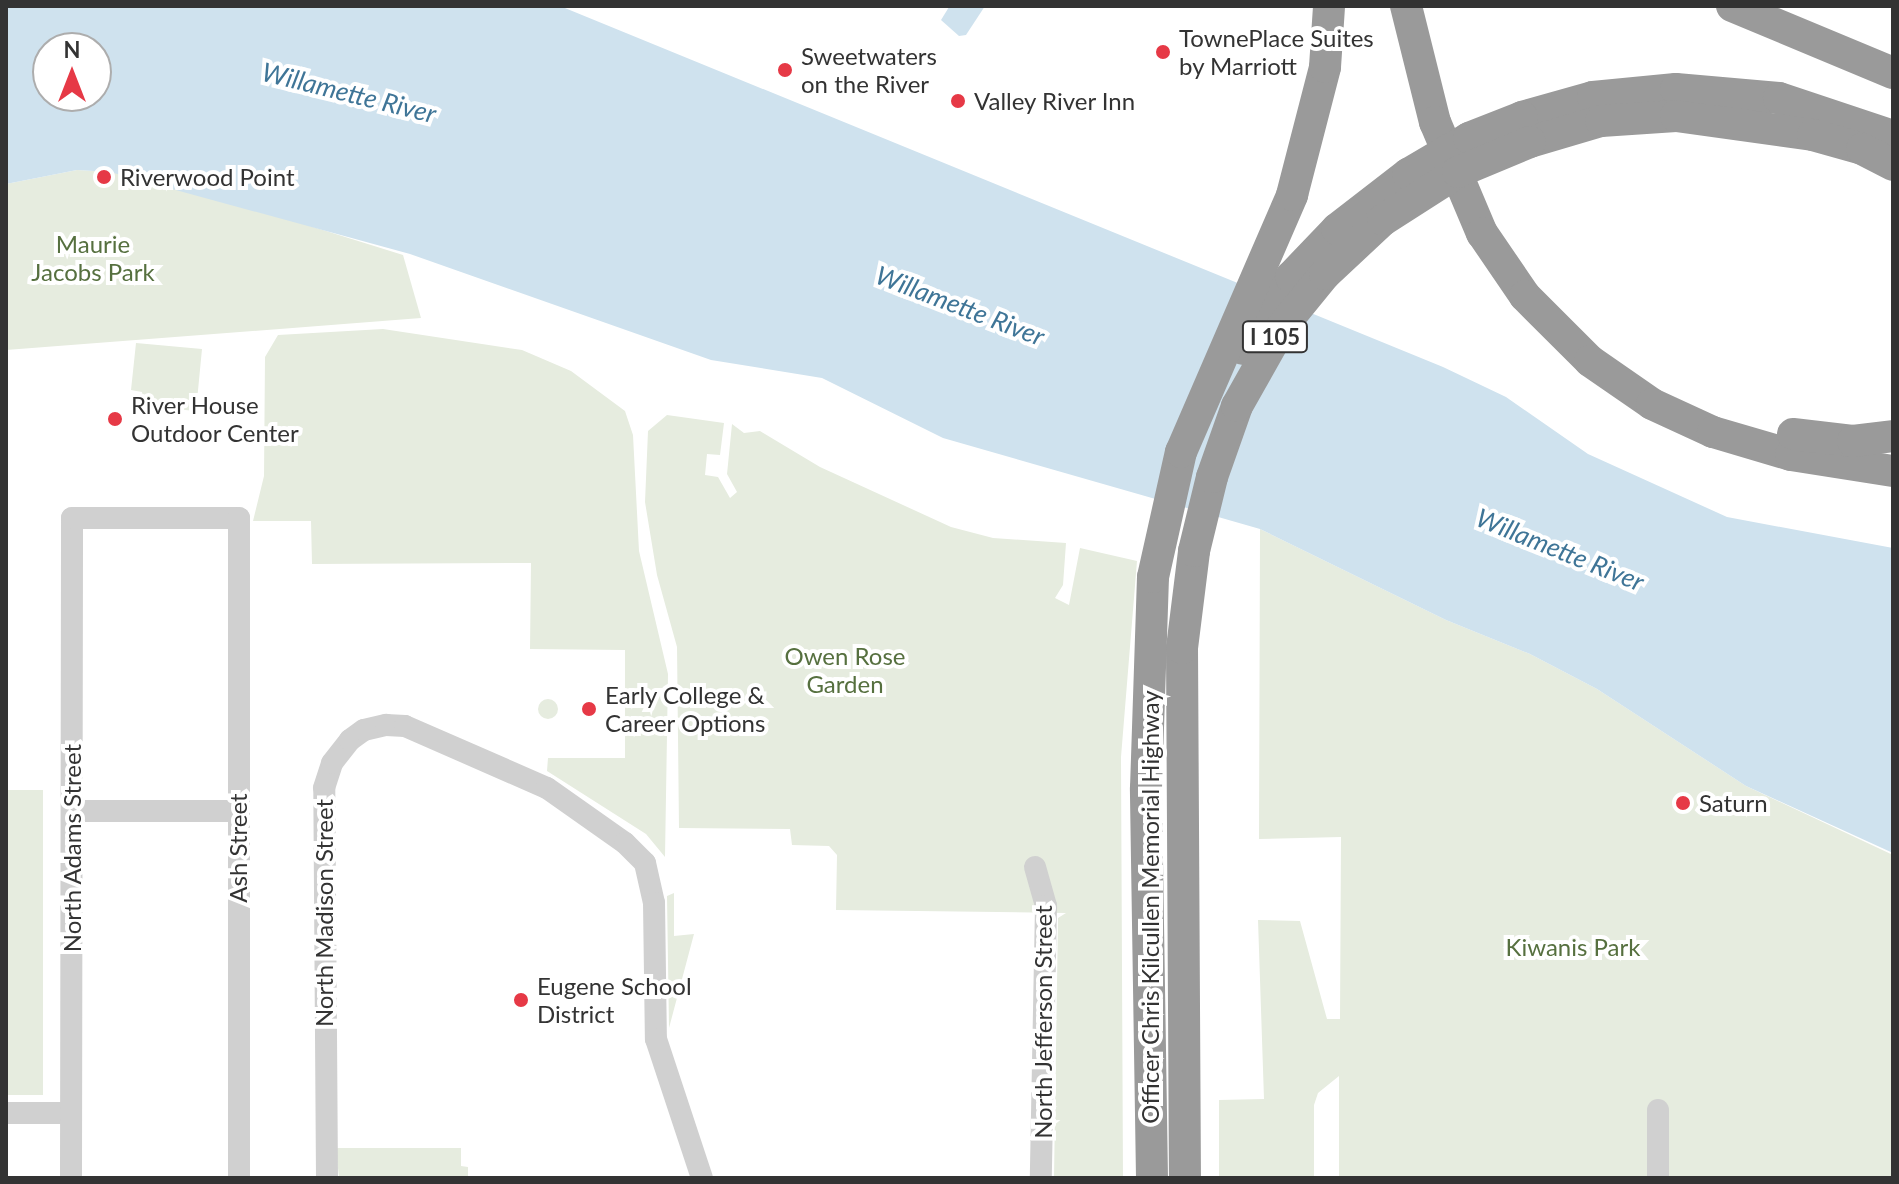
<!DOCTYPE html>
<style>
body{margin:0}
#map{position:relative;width:1899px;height:1184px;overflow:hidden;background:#fff;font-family:Lato,sans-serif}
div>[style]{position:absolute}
.green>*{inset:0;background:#e6ecdf;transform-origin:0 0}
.round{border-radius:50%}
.water>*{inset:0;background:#cfe2ee}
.minor>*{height:22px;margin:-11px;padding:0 11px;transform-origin:11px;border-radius:11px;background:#d0d0d0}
.highway>*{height:32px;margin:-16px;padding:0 16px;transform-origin:16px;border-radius:16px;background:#9a9a9a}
.highway-bridge>*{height:32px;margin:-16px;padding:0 16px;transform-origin:16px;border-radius:16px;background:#9a9a9a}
.dots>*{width:22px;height:22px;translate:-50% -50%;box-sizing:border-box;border:4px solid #fff;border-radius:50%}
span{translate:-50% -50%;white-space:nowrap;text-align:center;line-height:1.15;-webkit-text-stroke:8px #fff;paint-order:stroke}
.shield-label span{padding:2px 6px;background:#fff;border:2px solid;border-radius:6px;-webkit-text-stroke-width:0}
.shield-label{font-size:22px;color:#333;font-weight:700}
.poi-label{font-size:24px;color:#333}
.left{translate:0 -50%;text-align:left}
.park-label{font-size:24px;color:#56703f}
.street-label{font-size:24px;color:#333}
.water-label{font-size:26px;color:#3f7597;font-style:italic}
.frame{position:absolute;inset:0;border:8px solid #333;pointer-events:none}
.north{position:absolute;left:32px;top:32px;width:80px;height:80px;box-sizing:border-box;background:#fff;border:2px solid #adadad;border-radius:50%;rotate:0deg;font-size:22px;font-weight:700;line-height:32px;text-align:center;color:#333}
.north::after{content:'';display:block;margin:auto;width:28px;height:36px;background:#e63946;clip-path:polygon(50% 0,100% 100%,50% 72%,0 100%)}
</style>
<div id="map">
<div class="green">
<i style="clip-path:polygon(77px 170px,144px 174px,403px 255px,421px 318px,6px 350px,6px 184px)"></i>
<i style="clip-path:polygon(383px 329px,522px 350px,571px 371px,625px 411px,633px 435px,639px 551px,668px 674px,665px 857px,646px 834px,547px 771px,548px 758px,625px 758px,625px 650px,530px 649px,531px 563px,312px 564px,311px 521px,253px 521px,264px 476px,265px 357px,278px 335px)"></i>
<i style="clip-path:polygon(136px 343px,202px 349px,196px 411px,141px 406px,142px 392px,131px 390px)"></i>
<i style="clip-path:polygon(667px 415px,724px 423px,720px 455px,707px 454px,705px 475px,718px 477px,730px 498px,737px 492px,727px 474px,732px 424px,744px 433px,760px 431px,820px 467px,951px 527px,993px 538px,1066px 543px,1063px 585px,1055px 598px,1069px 605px,1080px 548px,1137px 561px,1121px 757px,1123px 1178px,1054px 1178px,1058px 918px,1066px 913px,836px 910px,837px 855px,829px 846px,792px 845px,790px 829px,679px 828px,677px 647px,657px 575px,645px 502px,648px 431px)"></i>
<i style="clip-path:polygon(1260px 529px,1446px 620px,1530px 654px,1597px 689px,1746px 786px,1893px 855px,1893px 1178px,1339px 1178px,1339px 1076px,1318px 1093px,1314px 1105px,1314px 1178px,1219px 1178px,1219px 1100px,1264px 1099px,1258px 920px,1300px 921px,1327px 1019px,1340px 1019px,1341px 837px,1259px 839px)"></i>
<i class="round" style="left:538px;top:699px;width:20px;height:20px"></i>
<i style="left:6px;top:790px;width:37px;height:305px"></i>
<i style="clip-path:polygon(674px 893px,674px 936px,694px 934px,669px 1028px,667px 896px)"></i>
<i style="clip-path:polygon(336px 1148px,461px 1148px,461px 1166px,468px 1167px,468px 1178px,339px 1178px)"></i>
</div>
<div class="water">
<i style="clip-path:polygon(evenodd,6px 6px,560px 6px,1443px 367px,1506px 397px,1588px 454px,1727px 517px,1893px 548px,1893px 853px,1746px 786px,1597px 689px,1530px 654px,1446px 620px,1260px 529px,943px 438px,822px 378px,711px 360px,410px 254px,110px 172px,77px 170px,6px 184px,6px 6px,48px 48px,96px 48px,96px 96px,48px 96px,48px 48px)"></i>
<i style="clip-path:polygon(962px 6px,985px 6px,966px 35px,959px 36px,941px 20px,949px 7px)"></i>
</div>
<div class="minor">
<i style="left:72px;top:811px;width:166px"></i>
<i style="left:1035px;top:867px;width:41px;rotate:74.2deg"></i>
<i style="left:1046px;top:906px;width:272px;rotate:91.1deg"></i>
<i style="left:1658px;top:1110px;width:68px;rotate:90deg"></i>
<i style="left:6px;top:1113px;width:65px"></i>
<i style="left:71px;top:1178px;width:660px;rotate:-89.91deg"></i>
<i style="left:72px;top:518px;width:167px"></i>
<i style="left:239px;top:518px;width:660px;rotate:90deg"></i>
<i style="left:327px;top:1178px;width:390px;rotate:-90.4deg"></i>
<i style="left:324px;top:788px;width:26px;rotate:-72deg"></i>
<i style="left:332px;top:763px;width:29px;rotate:-52deg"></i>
<i style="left:350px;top:740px;width:17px;rotate:-36deg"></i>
<i style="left:364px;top:730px;width:23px;rotate:-13deg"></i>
<i style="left:386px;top:725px;width:19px;rotate:3deg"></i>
<i style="left:405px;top:726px;width:155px;rotate:23.6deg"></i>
<i style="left:547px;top:788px;width:95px;rotate:35.2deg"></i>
<i style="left:625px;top:843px;width:28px;rotate:45deg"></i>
<i style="left:645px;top:863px;width:41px;rotate:77.3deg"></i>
<i style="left:654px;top:903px;width:136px;rotate:89.2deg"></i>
<i style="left:656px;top:1039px;width:146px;rotate:71.7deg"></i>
</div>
<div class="highway">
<i style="left:1406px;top:6px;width:120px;rotate:76deg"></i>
<i style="left:1435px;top:122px;width:121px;rotate:67.1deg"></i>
<i style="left:1482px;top:233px;width:76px;rotate:55.7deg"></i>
<i style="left:1525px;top:296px;width:92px;rotate:45deg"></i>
<i style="left:1590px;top:361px;width:75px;rotate:34.7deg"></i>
<i style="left:1652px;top:404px;width:67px;rotate:24.7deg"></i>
<i style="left:1713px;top:432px;width:81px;rotate:16.4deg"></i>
<i style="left:1791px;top:455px;width:103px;rotate:8.9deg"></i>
<i style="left:1732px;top:6px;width:174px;rotate:22.6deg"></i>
<i style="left:1522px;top:117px;width:74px;rotate:-15.7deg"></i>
<i style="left:1593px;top:97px;width:83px;rotate:-5.5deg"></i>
<i style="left:1676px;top:89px;width:103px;rotate:5deg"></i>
<i style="left:1779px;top:98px;width:120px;rotate:18.4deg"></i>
<i style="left:1530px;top:142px;width:74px;rotate:-16.5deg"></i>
<i style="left:1601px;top:121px;width:75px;rotate:-3.8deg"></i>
<i style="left:1676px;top:116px;width:138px;rotate:7.9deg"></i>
<i style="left:1813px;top:135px;width:51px;rotate:15.9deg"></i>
<i style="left:1862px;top:149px;width:35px;rotate:27deg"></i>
<i style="left:1243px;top:349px;width:87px;rotate:-56.3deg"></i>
<i style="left:1793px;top:434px;width:60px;rotate:6.7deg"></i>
<i style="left:1853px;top:441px;width:40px;rotate:-7.1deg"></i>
<i style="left:1182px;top:648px;width:530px;rotate:89.68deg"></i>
<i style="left:1152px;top:1178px;width:390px;rotate:-90.9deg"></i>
<i style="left:1146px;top:788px;width:211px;rotate:-88.1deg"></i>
<i style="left:1153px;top:577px;width:128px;rotate:-77.4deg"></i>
<i style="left:1181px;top:452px;width:280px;rotate:-66.6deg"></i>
<i style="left:1292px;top:195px;width:132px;rotate:-75.5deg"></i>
<i style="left:1325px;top:67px;width:61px;rotate:-86.2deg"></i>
</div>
<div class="highway-bridge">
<i style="left:1291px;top:277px;width:66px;rotate:-46.2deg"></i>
<i style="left:1337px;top:229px;width:90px;rotate:-37.8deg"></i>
<i style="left:1408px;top:174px;width:71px;rotate:-30.5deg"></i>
<i style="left:1469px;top:138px;width:57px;rotate:-21.6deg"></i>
<i style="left:1182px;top:648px;width:98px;rotate:-82.9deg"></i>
<i style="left:1194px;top:551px;width:76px;rotate:-76.3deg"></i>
<i style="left:1212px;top:477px;width:75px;rotate:-70.6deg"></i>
<i style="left:1237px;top:406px;width:90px;rotate:-60.6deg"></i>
<i style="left:1281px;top:328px;width:70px;rotate:-50.8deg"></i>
<i style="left:1325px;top:274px;width:79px;rotate:-43deg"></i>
<i style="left:1383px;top:220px;width:89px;rotate:-32.6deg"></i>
<i style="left:1458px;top:172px;width:78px;rotate:-22.6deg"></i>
</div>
<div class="dots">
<i style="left:1163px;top:52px;background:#e63946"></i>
<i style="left:785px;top:70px;background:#e63946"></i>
<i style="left:958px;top:101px;background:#e63946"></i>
<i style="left:104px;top:177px;background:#e63946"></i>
<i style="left:115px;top:419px;background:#e63946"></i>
<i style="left:589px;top:709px;background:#e63946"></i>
<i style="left:1683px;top:803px;background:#e63946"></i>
<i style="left:521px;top:1000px;background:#e63946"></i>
</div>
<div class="shield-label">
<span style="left:1275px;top:337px">I 105</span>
</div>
<div class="poi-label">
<span class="left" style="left:1179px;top:52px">TownePlace Suites<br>by Marriott</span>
<span class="left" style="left:801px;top:70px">Sweetwaters<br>on the River</span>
<span class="left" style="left:974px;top:101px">Valley River Inn</span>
<span class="left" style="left:120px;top:177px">Riverwood Point</span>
<span class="left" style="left:131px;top:419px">River House<br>Outdoor Center</span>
<span class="left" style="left:605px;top:709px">Early College &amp;<br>Career Options</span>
<span class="left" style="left:1699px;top:803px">Saturn</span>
<span class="left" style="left:537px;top:1000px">Eugene School<br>District</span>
</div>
<div class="park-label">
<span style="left:93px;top:258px">Maurie<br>Jacobs Park</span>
<span style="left:845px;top:670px">Owen Rose<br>Garden</span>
<span style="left:1573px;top:947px">Kiwanis Park</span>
</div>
<div class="street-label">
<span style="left:72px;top:848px;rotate:-90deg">North Adams Street</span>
<span style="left:238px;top:848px;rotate:-90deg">Ash Street</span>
<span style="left:1150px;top:907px;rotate:-90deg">Officer Chris Kilcullen Memorial Highway</span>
<span style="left:324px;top:913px;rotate:-90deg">North Madison Street</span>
<span style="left:1043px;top:1022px;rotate:-90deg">North Jefferson Street</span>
</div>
<div class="water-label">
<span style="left:349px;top:93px;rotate:14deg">Willamette River</span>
<span style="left:960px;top:306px;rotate:21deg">Willamette River</span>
<span style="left:1560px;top:550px;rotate:22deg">Willamette River</span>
</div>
<div class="frame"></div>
<div class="north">N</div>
</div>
